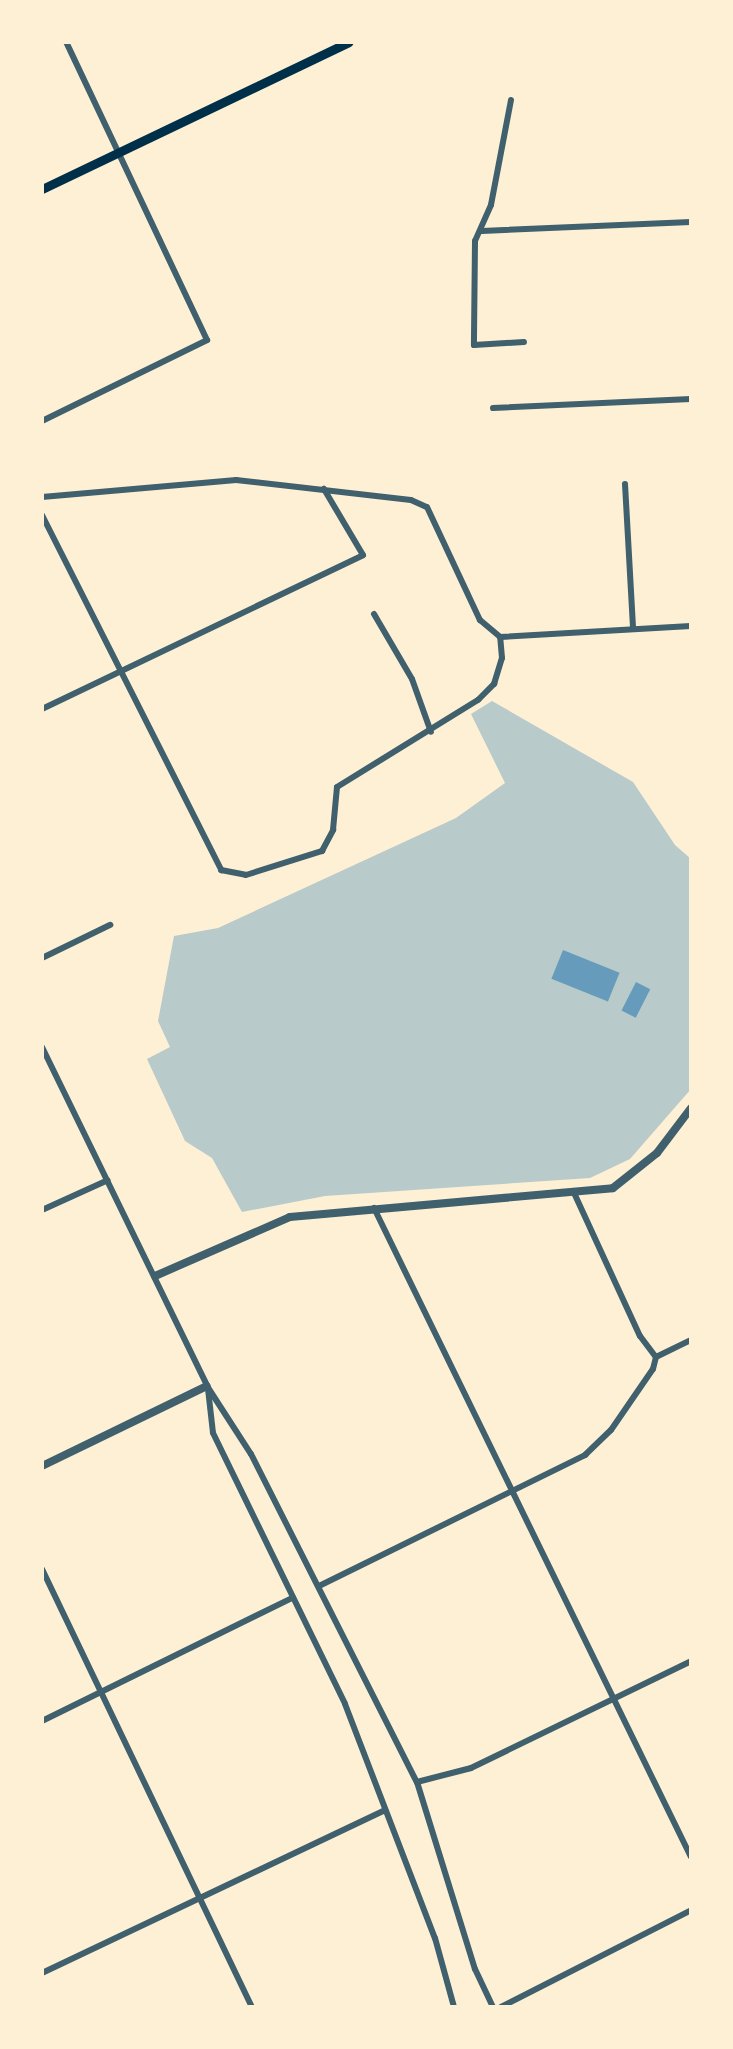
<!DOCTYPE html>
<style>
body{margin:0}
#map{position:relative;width:733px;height:2049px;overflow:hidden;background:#fdf0d5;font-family:"Work Sans",sans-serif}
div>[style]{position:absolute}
.green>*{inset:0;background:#b9caca}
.water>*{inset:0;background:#669bbc;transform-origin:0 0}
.minor>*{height:6px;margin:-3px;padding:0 3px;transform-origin:3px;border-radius:3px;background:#3f606c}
.tertiary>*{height:8px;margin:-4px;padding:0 4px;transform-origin:4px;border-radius:4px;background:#3f606c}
.secondary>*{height:9px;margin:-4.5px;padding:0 4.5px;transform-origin:4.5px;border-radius:4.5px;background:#003049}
span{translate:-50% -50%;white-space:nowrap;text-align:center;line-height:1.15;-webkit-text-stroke:6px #fdf0d5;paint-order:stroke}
.frame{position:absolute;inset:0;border:44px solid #fdf0d5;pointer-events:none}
</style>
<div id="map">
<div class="green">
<i style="clip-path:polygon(492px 701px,633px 782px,675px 845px,691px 859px,691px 1089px,630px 1159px,590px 1178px,325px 1196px,242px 1212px,212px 1158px,185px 1141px,147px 1059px,170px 1047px,158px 1021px,174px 936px,218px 928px,456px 818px,505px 783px,471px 714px)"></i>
</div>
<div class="water">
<i style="left:563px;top:950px;width:61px;height:31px;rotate:22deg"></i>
<i style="left:636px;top:982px;width:16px;height:32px;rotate:27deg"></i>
</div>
<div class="minor">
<i style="left:511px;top:100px;width:107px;rotate:100.8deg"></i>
<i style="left:491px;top:205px;width:39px;rotate:114deg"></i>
<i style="left:475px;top:241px;width:104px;rotate:90.6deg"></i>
<i style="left:474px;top:345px;width:50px;rotate:-3.4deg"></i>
<i style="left:482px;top:231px;width:209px;rotate:-2.5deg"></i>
<i style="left:493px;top:408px;width:198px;rotate:-2.6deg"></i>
<i style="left:42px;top:421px;width:184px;rotate:-26.1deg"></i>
<i style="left:207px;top:340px;width:330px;rotate:-115.3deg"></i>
<i style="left:625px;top:484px;width:145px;rotate:86.8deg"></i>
<i style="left:42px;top:497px;width:195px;rotate:-5deg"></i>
<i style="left:236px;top:480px;width:176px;rotate:6.5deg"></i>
<i style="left:411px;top:500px;width:17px;rotate:24deg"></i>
<i style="left:427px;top:507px;width:125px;rotate:64.9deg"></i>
<i style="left:480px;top:620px;width:26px;rotate:40deg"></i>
<i style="left:500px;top:637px;width:191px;rotate:-3.3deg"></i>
<i style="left:42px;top:515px;width:398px;rotate:63.2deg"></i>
<i style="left:221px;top:870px;width:25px;rotate:11deg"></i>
<i style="left:246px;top:875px;width:80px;rotate:-17.5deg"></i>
<i style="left:322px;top:851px;width:24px;rotate:-62deg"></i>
<i style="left:333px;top:830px;width:43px;rotate:-84.7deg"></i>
<i style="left:337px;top:787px;width:166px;rotate:-31.7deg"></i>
<i style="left:478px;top:700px;width:23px;rotate:-45deg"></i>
<i style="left:494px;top:684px;width:27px;rotate:-73deg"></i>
<i style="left:502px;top:658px;width:21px;rotate:-95deg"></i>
<i style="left:374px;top:614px;width:75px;rotate:59.7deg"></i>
<i style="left:412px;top:679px;width:56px;rotate:70.3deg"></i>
<i style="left:42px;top:709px;width:356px;rotate:-25.6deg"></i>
<i style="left:363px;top:555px;width:77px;rotate:-120.6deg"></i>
<i style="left:42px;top:958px;width:76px;rotate:-25.9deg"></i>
<i style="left:42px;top:1047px;width:377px;rotate:64deg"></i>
<i style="left:207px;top:1386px;width:81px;rotate:57.1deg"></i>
<i style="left:251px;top:1454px;width:368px;rotate:63.2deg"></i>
<i style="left:417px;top:1782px;width:196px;rotate:72.8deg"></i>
<i style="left:475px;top:1969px;width:42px;rotate:64.7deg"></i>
<i style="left:575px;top:1195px;width:155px;rotate:65.3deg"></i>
<i style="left:640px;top:1336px;width:26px;rotate:53deg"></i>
<i style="left:374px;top:1208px;width:722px;rotate:63.97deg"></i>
<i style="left:42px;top:1210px;width:72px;rotate:-24.4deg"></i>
<i style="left:208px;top:1389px;width:44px;rotate:83.5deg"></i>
<i style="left:213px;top:1433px;width:301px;rotate:64deg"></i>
<i style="left:345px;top:1704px;width:251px;rotate:69deg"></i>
<i style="left:435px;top:1938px;width:72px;rotate:74.6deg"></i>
<i style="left:42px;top:1569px;width:486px;rotate:64.4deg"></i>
<i style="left:319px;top:1586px;width:297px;rotate:-26.2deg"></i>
<i style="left:585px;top:1455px;width:36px;rotate:-44deg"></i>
<i style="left:611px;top:1430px;width:74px;rotate:-55.5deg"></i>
<i style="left:653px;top:1369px;width:12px;rotate:-76deg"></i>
<i style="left:656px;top:1357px;width:39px;rotate:-26deg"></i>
<i style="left:42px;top:1721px;width:279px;rotate:-26.2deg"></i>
<i style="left:417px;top:1782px;width:56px;rotate:-14.5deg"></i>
<i style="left:471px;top:1768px;width:245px;rotate:-25.9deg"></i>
<i style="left:42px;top:1973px;width:380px;rotate:-25.4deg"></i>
<i style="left:501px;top:2007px;width:213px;rotate:-27deg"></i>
</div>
<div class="tertiary">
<i style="left:155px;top:1276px;width:147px;rotate:-23.6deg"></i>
<i style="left:290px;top:1217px;width:324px;rotate:-5.1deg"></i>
<i style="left:613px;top:1188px;width:56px;rotate:-38.5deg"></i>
<i style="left:657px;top:1153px;width:56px;rotate:-52.9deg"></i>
<i style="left:42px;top:1466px;width:183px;rotate:-25.9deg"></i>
</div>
<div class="secondary">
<i style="left:42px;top:189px;width:340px;rotate:-25.6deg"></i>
</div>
<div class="frame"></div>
</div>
